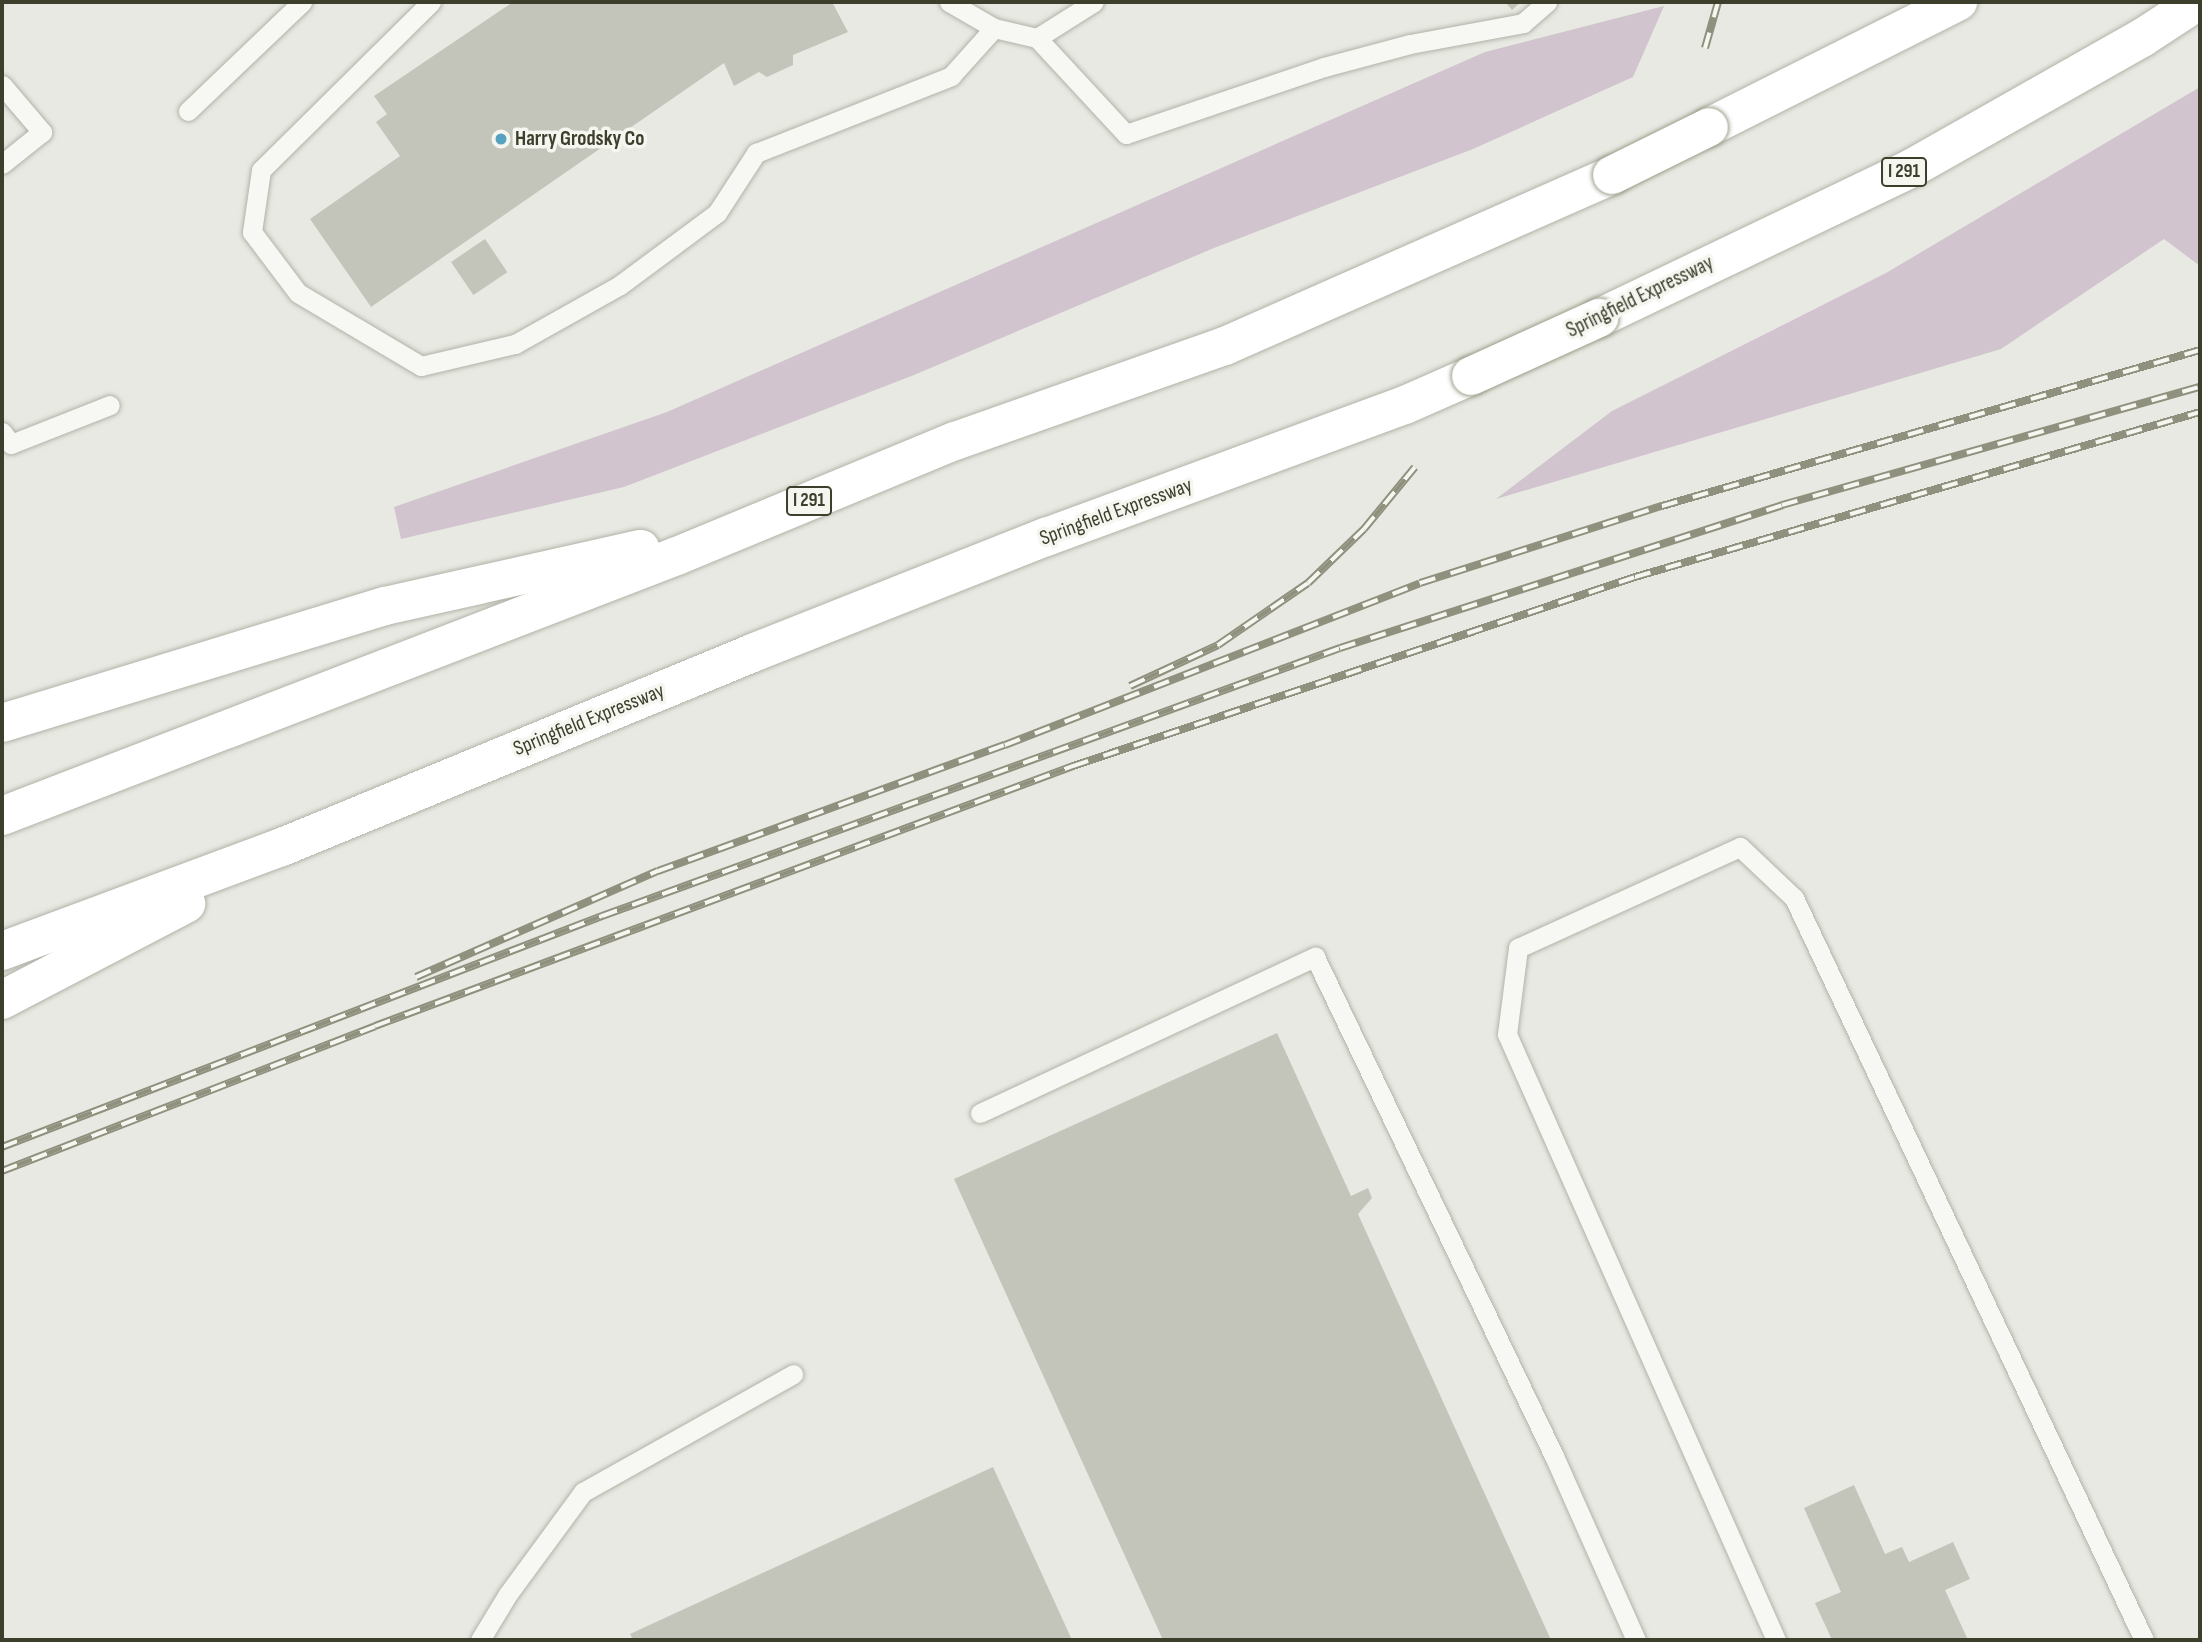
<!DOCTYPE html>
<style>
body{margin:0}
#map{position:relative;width:2202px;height:1642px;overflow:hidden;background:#e8e9e2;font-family:"Sofia Sans Condensed",sans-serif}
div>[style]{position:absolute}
.green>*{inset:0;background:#d1c4cf}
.building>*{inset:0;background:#c4c5ba;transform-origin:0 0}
.roads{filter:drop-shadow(0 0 2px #b1b3a8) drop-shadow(0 0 2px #b1b3a8)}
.service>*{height:19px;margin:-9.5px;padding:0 9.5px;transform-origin:9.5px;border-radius:9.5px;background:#f7f7f4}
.motorway>*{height:38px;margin:-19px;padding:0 19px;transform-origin:19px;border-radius:19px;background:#fff}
.rail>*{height:8px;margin-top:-4px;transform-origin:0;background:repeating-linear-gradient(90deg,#f6f6f1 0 16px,#8f907d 0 32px);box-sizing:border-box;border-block:2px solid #8f907d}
.bridges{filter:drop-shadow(0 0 2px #9d9e8b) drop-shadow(0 0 2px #9d9e8b)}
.motorway-bridge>*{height:38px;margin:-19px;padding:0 19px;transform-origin:19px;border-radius:19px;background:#fff}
.dots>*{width:19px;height:19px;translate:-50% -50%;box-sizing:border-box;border:4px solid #f6f6f1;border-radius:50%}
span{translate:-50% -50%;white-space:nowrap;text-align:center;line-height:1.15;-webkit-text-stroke:7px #f6f6f1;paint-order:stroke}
.shield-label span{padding:2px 5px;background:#f6f6f1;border:2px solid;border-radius:5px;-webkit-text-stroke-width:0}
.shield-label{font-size:19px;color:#3d3f2c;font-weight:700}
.poi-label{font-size:21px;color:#3d3f2c;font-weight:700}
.left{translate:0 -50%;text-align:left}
.street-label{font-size:21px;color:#3d3f2c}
.frame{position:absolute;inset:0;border:4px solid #3d3f2c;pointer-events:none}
</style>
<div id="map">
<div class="green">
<i style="clip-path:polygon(1664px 6px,1633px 77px,1473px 149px,1214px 248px,914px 375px,624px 487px,401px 539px,394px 507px,667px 412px,1485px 52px)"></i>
<i style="clip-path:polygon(2200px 87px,2200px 266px,2164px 239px,2001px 349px,1496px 499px,1612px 411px,1886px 273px)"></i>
</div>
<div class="building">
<i style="clip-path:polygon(513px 2px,832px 2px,848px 32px,793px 55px,793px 65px,767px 77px,759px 72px,734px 86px,724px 63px,371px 307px,310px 219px,400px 156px,376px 122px,387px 114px,374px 96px)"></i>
<i style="clip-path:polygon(1505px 2px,1521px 2px,1512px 10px)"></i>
<i style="left:485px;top:239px;width:40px;height:41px;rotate:56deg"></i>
<i style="clip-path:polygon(1277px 1033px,1351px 1196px,1368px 1188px,1372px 1198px,1358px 1214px,1551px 1640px,1163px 1640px,954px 1179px)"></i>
<i style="clip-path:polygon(993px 1467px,1072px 1640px,633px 1640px,630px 1634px)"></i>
<i style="clip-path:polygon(1854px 1485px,1885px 1554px,1902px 1547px,1909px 1562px,1953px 1542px,1970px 1579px,1945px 1590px,1968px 1640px,1832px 1640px,1815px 1603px,1841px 1592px,1804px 1508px)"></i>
</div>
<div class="roads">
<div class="service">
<i style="left:431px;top:2px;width:239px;rotate:135.3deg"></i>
<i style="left:261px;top:170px;width:63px;rotate:98.3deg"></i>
<i style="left:252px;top:232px;width:76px;rotate:53deg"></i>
<i style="left:298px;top:293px;width:143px;rotate:30.7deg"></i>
<i style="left:421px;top:366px;width:97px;rotate:-13.2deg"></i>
<i style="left:515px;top:344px;width:120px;rotate:-29.3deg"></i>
<i style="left:620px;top:285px;width:121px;rotate:-36.6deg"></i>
<i style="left:717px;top:213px;width:72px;rotate:-57deg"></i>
<i style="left:756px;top:153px;width:210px;rotate:-21.5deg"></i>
<i style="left:951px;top:76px;width:64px;rotate:-48.1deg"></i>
<i style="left:949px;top:2px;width:52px;rotate:30deg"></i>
<i style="left:994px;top:28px;width:44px;rotate:13.1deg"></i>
<i style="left:1037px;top:38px;width:67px;rotate:-32.3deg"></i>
<i style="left:1037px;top:38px;width:131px;rotate:47.2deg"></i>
<i style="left:1126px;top:134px;width:209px;rotate:-18.7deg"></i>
<i style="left:1324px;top:67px;width:89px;rotate:-15deg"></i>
<i style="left:1410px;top:44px;width:115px;rotate:-10.5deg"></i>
<i style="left:1523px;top:23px;width:32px;rotate:-41deg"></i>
<i style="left:2px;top:85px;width:62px;rotate:49.6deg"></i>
<i style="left:42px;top:132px;width:51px;rotate:141.3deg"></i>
<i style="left:188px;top:111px;width:158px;rotate:-43.7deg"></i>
<i style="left:2px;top:432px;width:15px;rotate:53deg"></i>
<i style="left:11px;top:444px;width:106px;rotate:-21.5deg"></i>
<i style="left:980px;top:1113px;width:370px;rotate:-25deg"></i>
<i style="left:1315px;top:957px;width:553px;rotate:64.41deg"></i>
<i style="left:1554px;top:1456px;width:201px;rotate:66deg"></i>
<i style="left:480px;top:1640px;width:54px;rotate:-58.7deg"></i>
<i style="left:508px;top:1594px;width:127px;rotate:-53.7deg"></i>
<i style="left:583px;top:1492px;width:241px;rotate:-29.3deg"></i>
<i style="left:1776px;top:1640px;width:663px;rotate:-113.94deg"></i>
<i style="left:1507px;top:1034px;width:87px;rotate:-82.7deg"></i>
<i style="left:1518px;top:948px;width:244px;rotate:-24.5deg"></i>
<i style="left:1740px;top:847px;width:74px;rotate:43.4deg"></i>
<i style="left:1794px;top:898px;width:820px;rotate:64.75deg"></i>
</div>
<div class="motorway">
<i style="left:1709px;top:127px;width:279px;rotate:-26.7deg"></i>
<i style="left:1599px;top:318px;width:347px;rotate:-25.6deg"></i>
<i style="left:1912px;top:168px;width:264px;rotate:-29.5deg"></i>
<i style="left:2142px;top:38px;width:66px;rotate:-33.2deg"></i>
<i style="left:2px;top:723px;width:400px;rotate:-17deg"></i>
<i style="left:385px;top:606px;width:262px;rotate:-12.6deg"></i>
<i style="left:2px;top:816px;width:723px;rotate:-21.07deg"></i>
<i style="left:677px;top:556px;width:301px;rotate:-22.5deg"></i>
<i style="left:955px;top:441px;width:286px;rotate:-19.4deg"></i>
<i style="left:1225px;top:346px;width:423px;rotate:-23.8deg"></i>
<i style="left:2px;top:951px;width:299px;rotate:-20.4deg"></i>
<i style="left:282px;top:847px;width:512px;rotate:-22.4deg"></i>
<i style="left:755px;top:652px;width:313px;rotate:-21.6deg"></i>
<i style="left:1046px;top:537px;width:382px;rotate:-20.2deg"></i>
<i style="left:1405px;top:405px;width:72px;rotate:-23.7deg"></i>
<i style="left:2px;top:1000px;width:208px;rotate:-27.6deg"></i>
</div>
</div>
<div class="rail">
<i style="left:1705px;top:48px;width:48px;rotate:-74.2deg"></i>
<i style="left:1130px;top:686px;width:97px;rotate:-25deg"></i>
<i style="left:1218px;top:645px;width:109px;rotate:-34.6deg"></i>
<i style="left:1308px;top:583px;width:78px;rotate:-44deg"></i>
<i style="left:1364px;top:529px;width:80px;rotate:-50.6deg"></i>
<i style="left:416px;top:977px;width:264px;rotate:-23.7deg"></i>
<i style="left:658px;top:871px;width:369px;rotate:-20deg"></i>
<i style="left:1005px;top:745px;width:445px;rotate:-21.3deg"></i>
<i style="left:1420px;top:583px;width:254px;rotate:-17.7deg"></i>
<i style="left:1662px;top:506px;width:560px;rotate:-16.17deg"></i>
<i style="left:2px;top:1147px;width:643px;rotate:-21.06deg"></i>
<i style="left:602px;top:916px;width:785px;rotate:-19.96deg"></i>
<i style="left:1340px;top:648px;width:465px;rotate:-17.9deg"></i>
<i style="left:1782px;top:505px;width:434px;rotate:-15.8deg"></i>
<i style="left:2px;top:1171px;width:400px;rotate:-21.2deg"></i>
<i style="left:375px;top:1026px;width:745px;rotate:-20.43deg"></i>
<i style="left:1073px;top:766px;width:593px;rotate:-18.59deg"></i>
<i style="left:1635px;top:577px;width:589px;rotate:-16.28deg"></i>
</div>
<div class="bridges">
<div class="motorway-bridge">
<i style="left:1612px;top:175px;width:108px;rotate:-26.3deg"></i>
<i style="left:1471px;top:376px;width:141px;rotate:-24.4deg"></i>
</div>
</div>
<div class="dots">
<i style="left:501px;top:139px;background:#55a1bf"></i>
</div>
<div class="shield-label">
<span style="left:1904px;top:172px">I 291</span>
<span style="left:809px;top:501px">I 291</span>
</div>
<div class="poi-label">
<span class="left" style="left:515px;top:139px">Harry Grodsky Co</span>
</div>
<div class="street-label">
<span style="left:1640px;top:297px;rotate:-26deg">Springfield Expressway</span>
<span style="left:1116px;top:512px;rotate:-20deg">Springfield Expressway</span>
<span style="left:589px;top:720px;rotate:-22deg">Springfield Expressway</span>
</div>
<div class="frame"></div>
</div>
